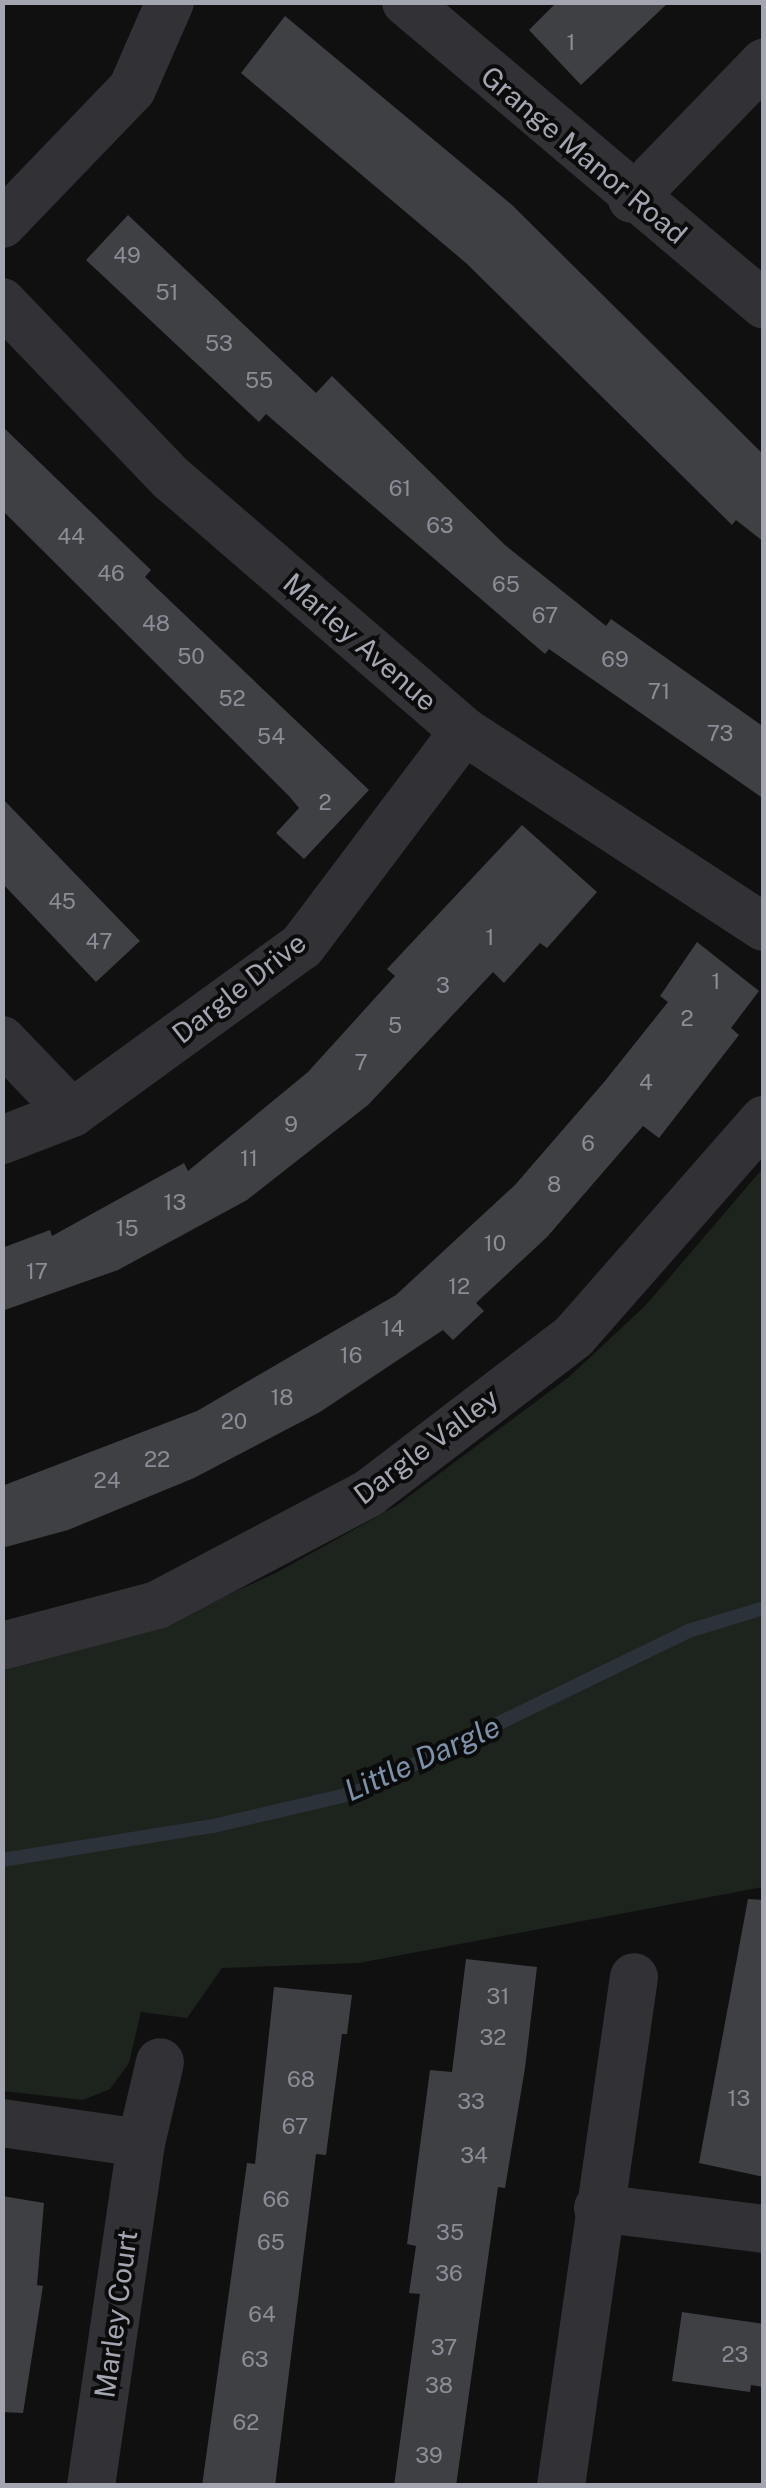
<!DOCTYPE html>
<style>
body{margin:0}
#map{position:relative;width:766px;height:2488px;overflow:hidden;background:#101011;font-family:"Public Sans",sans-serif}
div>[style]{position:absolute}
.green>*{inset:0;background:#1d241e}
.stream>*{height:14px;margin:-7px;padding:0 7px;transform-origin:7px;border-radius:7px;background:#2b3239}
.building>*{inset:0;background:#3f4044}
.street>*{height:48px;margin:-24px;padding:0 24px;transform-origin:24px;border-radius:24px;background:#323236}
span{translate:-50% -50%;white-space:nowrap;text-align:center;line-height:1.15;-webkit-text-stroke:8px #0b0b0c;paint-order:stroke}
.number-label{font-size:22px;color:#8a8c96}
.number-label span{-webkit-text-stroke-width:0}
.street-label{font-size:28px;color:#a3a6b1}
.water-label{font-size:30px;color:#7c92aa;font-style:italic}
.frame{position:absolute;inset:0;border:5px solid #a3a6b1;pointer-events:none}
</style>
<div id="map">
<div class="green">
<i style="clip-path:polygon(763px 1168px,763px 1887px,359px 1963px,222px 1968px,187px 2018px,141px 2012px,129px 2063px,110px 2089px,83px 2100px,3px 2091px,3px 1671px,146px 1632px,276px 1573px,396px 1506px,569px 1377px,646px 1305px)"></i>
</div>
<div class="stream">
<i style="left:2px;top:1860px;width:214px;rotate:-9.2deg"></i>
<i style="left:213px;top:1826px;width:146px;rotate:-13.1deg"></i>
<i style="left:355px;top:1793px;width:370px;rotate:-25.9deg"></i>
<i style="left:688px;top:1631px;width:79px;rotate:-16.8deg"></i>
</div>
<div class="building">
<i style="clip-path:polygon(557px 2px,669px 2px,581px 85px,529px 30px)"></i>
<i style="clip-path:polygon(285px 16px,511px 204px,764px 455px,764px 542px,736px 520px,732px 525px,466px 263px,241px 73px)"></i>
<i style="clip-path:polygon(128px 215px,316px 393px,332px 376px,505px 545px,606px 626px,611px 619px,764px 727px,764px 799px,549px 649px,545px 654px,266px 414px,259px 422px,86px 260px)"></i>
<i style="clip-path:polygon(2px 426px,151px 570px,145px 577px,369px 790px,304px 859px,276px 833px,299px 808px,289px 796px,2px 510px)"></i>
<i style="clip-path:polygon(2px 798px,140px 941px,96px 982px,2px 883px)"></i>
<i style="clip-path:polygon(522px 825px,597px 892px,547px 948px,540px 943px,504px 983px,493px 972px,368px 1105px,247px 1200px,118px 1270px,2px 1311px,2px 1248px,50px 1230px,52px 1236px,184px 1163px,188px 1171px,308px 1072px,395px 976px,387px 969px)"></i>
<i style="clip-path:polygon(697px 942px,759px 991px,731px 1028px,739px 1035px,659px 1138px,643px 1126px,547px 1237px,476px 1303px,484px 1311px,453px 1340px,443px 1330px,320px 1412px,194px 1478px,68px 1530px,2px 1548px,2px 1486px,197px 1411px,396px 1295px,515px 1185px,605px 1081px,668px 1002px,660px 996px)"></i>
<i style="clip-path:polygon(748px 1899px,764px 1900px,764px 2177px,699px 2163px)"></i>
<i style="clip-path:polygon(466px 1959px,537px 1967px,525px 2068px,505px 2188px,498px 2187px,456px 2486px,394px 2486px,420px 2294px,409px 2293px,416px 2246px,407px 2244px,430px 2070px,452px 2072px)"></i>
<i style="clip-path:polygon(274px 1987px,352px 1995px,347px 2034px,342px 2034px,326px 2155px,316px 2154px,275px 2486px,202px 2486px,247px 2163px,255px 2164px)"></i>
<i style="clip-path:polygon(2px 2196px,44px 2203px,37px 2285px,43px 2286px,23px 2413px,2px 2412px)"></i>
<i style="clip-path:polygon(682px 2312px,764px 2324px,764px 2387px,751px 2385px,750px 2392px,672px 2381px)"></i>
</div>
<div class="street">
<i style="left:406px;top:2px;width:469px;rotate:40.2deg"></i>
<i style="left:632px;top:199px;width:190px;rotate:-45.9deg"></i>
<i style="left:2px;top:224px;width:187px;rotate:-46.1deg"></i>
<i style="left:132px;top:89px;width:95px;rotate:-66.4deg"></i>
<i style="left:2px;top:302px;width:245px;rotate:46.2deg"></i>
<i style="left:172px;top:479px;width:386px;rotate:40.8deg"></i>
<i style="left:464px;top:731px;width:358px;rotate:33.2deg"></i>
<i style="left:2px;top:1040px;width:101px;rotate:46.2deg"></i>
<i style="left:2px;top:1140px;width:75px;rotate:-21.1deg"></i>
<i style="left:72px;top:1113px;width:284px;rotate:-36deg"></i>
<i style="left:302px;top:946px;width:269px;rotate:-53deg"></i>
<i style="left:2px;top:1646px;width:160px;rotate:-14.8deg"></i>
<i style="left:157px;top:1605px;width:240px;rotate:-27.8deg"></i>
<i style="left:369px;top:1493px;width:258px;rotate:-37.4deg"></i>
<i style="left:574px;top:1336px;width:288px;rotate:-48.7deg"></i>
<i style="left:2px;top:2123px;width:140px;rotate:8.2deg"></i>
<i style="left:598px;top:2208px;width:167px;rotate:7.2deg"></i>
<i style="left:91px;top:2486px;width:347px;rotate:-81.7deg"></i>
<i style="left:141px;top:2143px;width:83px;rotate:-76.8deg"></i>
<i style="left:561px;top:2486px;width:514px;rotate:-81.84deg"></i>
</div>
<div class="number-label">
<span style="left:571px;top:43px">1</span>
<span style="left:127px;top:256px">49</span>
<span style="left:167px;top:293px">51</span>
<span style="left:219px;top:344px">53</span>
<span style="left:259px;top:381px">55</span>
<span style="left:400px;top:489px">61</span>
<span style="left:440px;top:526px">63</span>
<span style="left:71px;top:537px">44</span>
<span style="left:111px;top:574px">46</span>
<span style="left:506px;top:585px">65</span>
<span style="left:545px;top:616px">67</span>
<span style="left:156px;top:624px">48</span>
<span style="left:191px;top:657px">50</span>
<span style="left:615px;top:660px">69</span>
<span style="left:659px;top:692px">71</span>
<span style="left:232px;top:699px">52</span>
<span style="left:720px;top:734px">73</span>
<span style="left:271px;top:737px">54</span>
<span style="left:325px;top:803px">2</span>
<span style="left:62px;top:902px">45</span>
<span style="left:490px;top:938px">1</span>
<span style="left:99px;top:942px">47</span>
<span style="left:716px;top:982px">1</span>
<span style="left:443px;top:986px">3</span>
<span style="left:687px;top:1019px">2</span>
<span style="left:395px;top:1026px">5</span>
<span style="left:361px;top:1063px">7</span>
<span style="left:646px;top:1083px">4</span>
<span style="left:291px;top:1125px">9</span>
<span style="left:588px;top:1144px">6</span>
<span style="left:249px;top:1159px">11</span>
<span style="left:554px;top:1185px">8</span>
<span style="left:175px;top:1203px">13</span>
<span style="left:127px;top:1229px">15</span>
<span style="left:495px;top:1244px">10</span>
<span style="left:37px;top:1272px">17</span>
<span style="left:459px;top:1287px">12</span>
<span style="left:393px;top:1329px">14</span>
<span style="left:351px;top:1356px">16</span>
<span style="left:282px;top:1398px">18</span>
<span style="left:234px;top:1422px">20</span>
<span style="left:157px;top:1460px">22</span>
<span style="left:107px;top:1481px">24</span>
<span style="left:498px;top:1997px">31</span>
<span style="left:493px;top:2038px">32</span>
<span style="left:301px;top:2080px">68</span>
<span style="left:739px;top:2099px">13</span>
<span style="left:471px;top:2102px">33</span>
<span style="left:295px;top:2127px">67</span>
<span style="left:474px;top:2156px">34</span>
<span style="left:276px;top:2200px">66</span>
<span style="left:450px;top:2233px">35</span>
<span style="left:271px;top:2243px">65</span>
<span style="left:449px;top:2274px">36</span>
<span style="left:262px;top:2315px">64</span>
<span style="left:444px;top:2348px">37</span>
<span style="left:735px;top:2355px">23</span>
<span style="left:255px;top:2360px">63</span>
<span style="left:439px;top:2386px">38</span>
<span style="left:246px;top:2423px">62</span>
<span style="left:429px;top:2456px">39</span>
</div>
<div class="street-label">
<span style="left:584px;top:155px;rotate:40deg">Grange Manor Road</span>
<span style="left:360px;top:642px;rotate:41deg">Marley Avenue</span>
<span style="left:239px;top:988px;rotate:-38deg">Dargle Drive</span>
<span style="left:426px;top:1446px;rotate:-37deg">Dargle Valley</span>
<span style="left:116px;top:2314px;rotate:-82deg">Marley Court</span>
</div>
<div class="water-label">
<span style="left:422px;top:1758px;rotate:-24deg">Little Dargle</span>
</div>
<div class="frame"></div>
</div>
